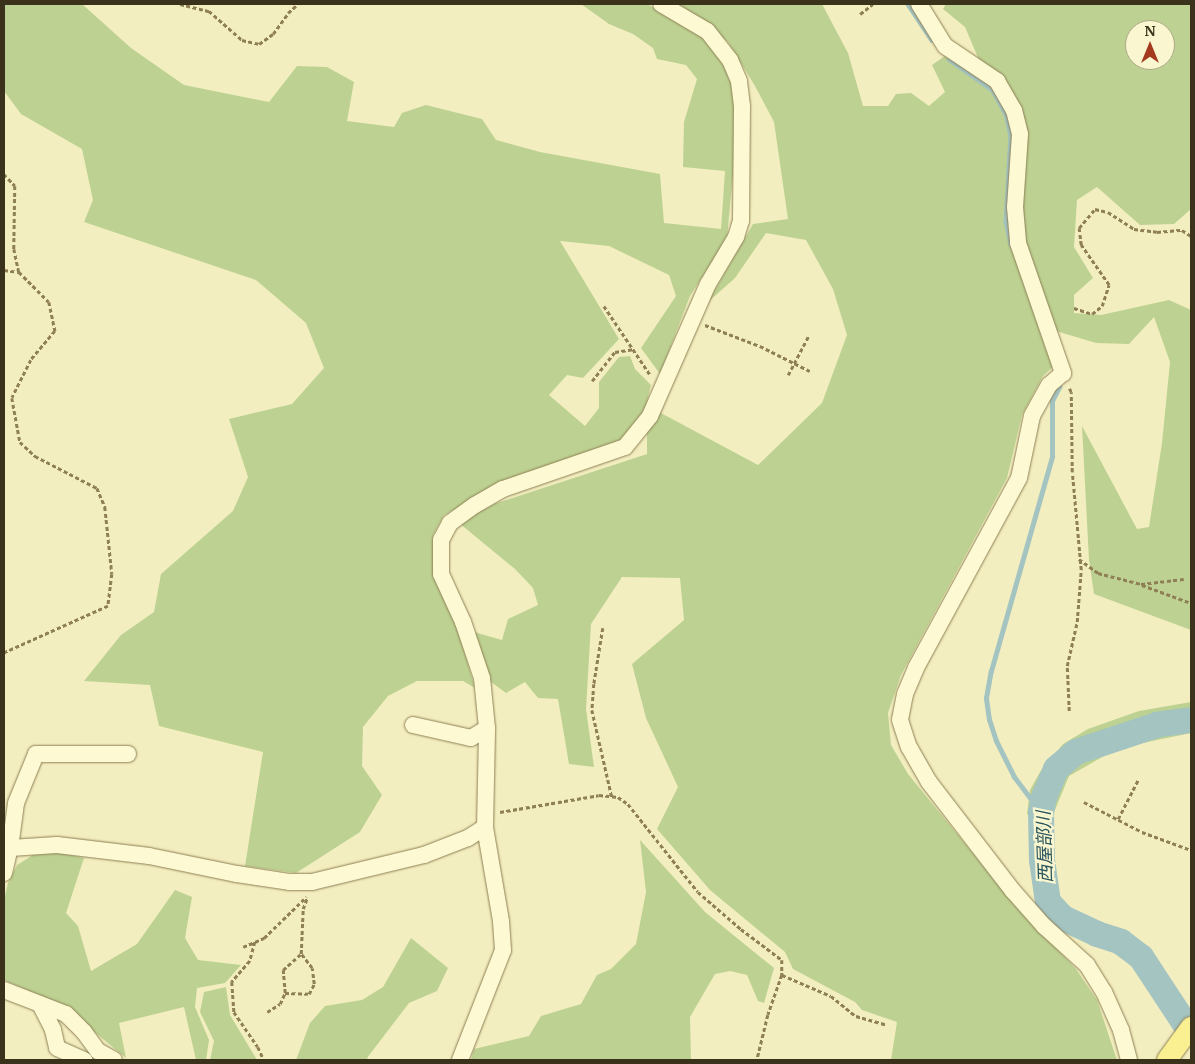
<!DOCTYPE html>
<meta charset="utf-8">
<style>
body{margin:0}
#map{position:relative;width:1195px;height:1064px;overflow:hidden;background:#f3eebf;font-family:Merriweather,"Noto Sans JP",serif}
div>[style]{position:absolute}
.green>*{inset:0;background:#bdd292}
.stream>*{height:4.5px;margin:-2.25px;padding:0 2.25px;transform-origin:2.25px;border-radius:2.25px;background:#a3c4c1}
.river>*{height:26px;margin:-13px;padding:0 13px;transform-origin:13px;border-radius:13px;background:#a3c4c1}
.path>*{height:2.5px;margin-top:-1.25px;transform-origin:0;background:repeating-linear-gradient(90deg,#8e7f55 0 4px,transparent 0 6.5px)}
.roads{filter:drop-shadow(0 0 1px #8e7f55) drop-shadow(0 0 1px #8e7f55)}
.minor>*{height:16px;margin:-8px;padding:0 8px;transform-origin:8px;border-radius:8px;background:#fcf9d3}
.major>*{height:20px;margin:-10px;padding:0 10px;transform-origin:10px;border-radius:10px;background:#faf092}
span{translate:-50% -50%;white-space:nowrap;text-align:center;line-height:1.15;-webkit-text-stroke:4.5px #f9f6d0;paint-order:stroke}
.water-label{font-size:18px;color:#29555d;font-style:italic}
.frame{position:absolute;inset:0;border:5px solid #3b321b;pointer-events:none}
.north{position:absolute;left:1125px;top:20px;width:50px;height:50px;box-sizing:border-box;background:#f9f6d0;border:1px solid #ada888;border-radius:50%;rotate:0deg;font-size:14px;font-weight:700;line-height:20px;text-align:center;color:#3b321b}
.north::after{content:'';display:block;margin:auto;width:18px;height:22px;background:#a33a1e;clip-path:polygon(50% 0,100% 100%,50% 72%,0 100%)}
</style>
<div id="map">
<div class="green">
<i style="clip-path:polygon(4px 4px,82px 4px,131px 48px,184px 85px,269px 102px,297px 66px,327px 67px,354px 82px,347px 121px,394px 127px,402px 113px,426px 105px,482px 119px,496px 140px,540px 152px,660px 174px,664px 223px,721px 229px,725px 171px,683px 167px,684px 122px,697px 79px,686px 65px,657px 59px,653px 48px,633px 34px,609px 24px,581px 4px,647px 4px,700px 34px,724px 61px,735px 85px,735px 152px,727px 238px,690px 296px,660px 374px,641px 348px,676px 296px,669px 275px,609px 246px,560px 241px,619px 339px,583px 378px,567px 375px,549px 395px,585px 426px,599px 408px,599px 382px,619px 357px,630px 356px,635px 369px,651px 385px,644px 414px,619px 442px,502px 483px,444px 515px,433px 535px,436px 571px,451px 607px,475px 688px,463px 681px,417px 681px,388px 696px,363px 727px,362px 766px,382px 795px,360px 832px,296px 873px,245px 866px,263px 752px,159px 726px,150px 685px,84px 681px,121px 635px,154px 612px,161px 574px,233px 511px,248px 477px,229px 419px,292px 404px,324px 368px,306px 323px,256px 280px,84px 222px,93px 200px,82px 149px,21px 114px,4px 91px)"></i>
<i style="clip-path:polygon(677px 4px,822px 4px,848px 53px,863px 106px,888px 106px,896px 94px,911px 93px,929px 106px,945px 92px,932px 65px,949px 53px,994px 82px,1009px 110px,1015px 135px,1011px 208px,1055px 365px,1043px 376px,1022px 415px,1007px 478px,901px 675px,888px 713px,891px 745px,908px 774px,1016px 906px,1076px 969px,1097px 1000px,1117px 1060px,891px 1060px,897px 1022px,862px 1010px,855px 1002px,793px 969px,785px 952px,710px 890px,657px 829px,678px 787px,646px 718px,632px 664px,684px 620px,680px 578px,622px 577px,591px 624px,586px 709px,594px 767px,569px 764px,558px 699px,538px 698px,525px 682px,506px 693px,487px 679px,474px 632px,502px 640px,508px 619px,538px 605px,533px 588px,515px 569px,459px 523px,494px 504px,647px 454px,647px 433px,659px 412px,758px 465px,822px 403px,847px 335px,833px 289px,806px 240px,766px 233px,735px 278px,708px 302px,753px 224px,788px 219px,774px 122px,755px 86px,728px 42px,694px 14px)"></i>
<i style="clip-path:polygon(evenodd,946px 4px,1191px 4px,1191px 209px,1174px 224px,1140px 225px,1097px 187px,1077px 200px,1074px 247px,1093px 278px,1074px 295px,1074px 313px,1101px 315px,1169px 300px,1191px 310px,1191px 630px,1094px 594px,1089px 560px,1082px 426px,1137px 529px,1149px 527px,1162px 443px,1170px 362px,1154px 317px,1129px 344px,1096px 343px,1056px 331px,1026px 249px,1021px 207px,1026px 135px,979px 60px,965px 27px,943px 9px,946px 4px,1135px 30px,1165px 30px,1165px 60px,1135px 60px,1135px 30px)"></i>
<i style="clip-path:polygon(1191px 702px,1191px 733px,1118px 748px,1069px 776px,1050px 822px,1027px 814px,1030px 790px,1040px 772px,1063px 744px,1088px 729px,1139px 711px)"></i>
<i style="clip-path:polygon(640px 840px,705px 912px,774px 968px,764px 1003px,758px 1001px,747px 975px,730px 971px,715px 974px,690px 1017px,691px 1060px,471px 1060px,474px 1049px,529px 1036px,541px 1016px,581px 1004px,597px 975px,611px 969px,636px 944px,646px 892px)"></i>
<i style="clip-path:polygon(58px 852px,84px 858px,66px 913px,78px 926px,91px 971px,137px 944px,175px 890px,192px 897px,185px 938px,198px 960px,241px 965px,225px 983px,197px 988px,195px 1007px,209px 1040px,206px 1060px,196px 1060px,184px 1007px,119px 1023px,126px 1058px,63px 1006px,4px 980px,4px 900px,8px 883px,17px 865px,33px 855px)"></i>
<i style="clip-path:polygon(411px 938px,448px 968px,437px 991px,409px 1003px,367px 1058px,369px 1060px,296px 1060px,310px 1023px,325px 1006px,362px 1000px,383px 987px)"></i>
<i style="clip-path:polygon(226px 987px,230px 1015px,257px 1060px,210px 1060px,214px 1041px,200px 1012px,204px 992px)"></i>
</div>
<div class="stream">
<i style="left:908px;top:4px;width:43px;rotate:56.3deg"></i>
<i style="left:949px;top:59px;width:54px;rotate:35.2deg"></i>
<i style="left:993px;top:90px;width:27px;rotate:62deg"></i>
<i style="left:1006px;top:114px;width:22px;rotate:77deg"></i>
<i style="left:1011px;top:135px;width:86px;rotate:93.3deg"></i>
<i style="left:1006px;top:221px;width:24px;rotate:78deg"></i>
<i style="left:1041px;top:813px;width:45px;rotate:-126.9deg"></i>
<i style="left:1014px;top:777px;width:40px;rotate:-116.6deg"></i>
<i style="left:996px;top:741px;width:22px;rotate:-108deg"></i>
<i style="left:989px;top:720px;width:22px;rotate:-98deg"></i>
<i style="left:986px;top:698px;width:27px;rotate:-80deg"></i>
<i style="left:991px;top:671px;width:223px;rotate:-74.1deg"></i>
<i style="left:1052px;top:457px;width:56px;rotate:-90deg"></i>
<i style="left:1052px;top:401px;width:16px;rotate:-63deg"></i>
<i style="left:1059px;top:387px;width:4px;rotate:-124deg"></i>
</div>
<div class="river">
<i style="left:1191px;top:720px;width:34px;rotate:172deg"></i>
<i style="left:1157px;top:725px;width:85px;rotate:161.6deg"></i>
<i style="left:1076px;top:752px;width:26px;rotate:140deg"></i>
<i style="left:1056px;top:769px;width:30px;rotate:113deg"></i>
<i style="left:1044px;top:797px;width:16px;rotate:101deg"></i>
<i style="left:1041px;top:813px;width:47px;rotate:88.8deg"></i>
<i style="left:1042px;top:860px;width:42px;rotate:81.9deg"></i>
<i style="left:1048px;top:902px;width:22px;rotate:47deg"></i>
<i style="left:1063px;top:918px;width:38px;rotate:25deg"></i>
<i style="left:1097px;top:934px;width:25px;rotate:18deg"></i>
<i style="left:1121px;top:942px;width:25px;rotate:37deg"></i>
<i style="left:1141px;top:957px;width:91px;rotate:56.7deg"></i>
</div>
<div class="path">
<i style="left:180px;top:4px;width:30px;rotate:14deg"></i>
<i style="left:209px;top:11px;width:44px;rotate:41.3deg"></i>
<i style="left:242px;top:40px;width:17px;rotate:13deg"></i>
<i style="left:259px;top:44px;width:17px;rotate:-36deg"></i>
<i style="left:273px;top:34px;width:26px;rotate:-54deg"></i>
<i style="left:288px;top:13px;width:13px;rotate:-42deg"></i>
<i style="left:860px;top:14px;width:16px;rotate:-38deg"></i>
<i style="left:4px;top:174px;width:16px;rotate:47deg"></i>
<i style="left:15px;top:186px;width:63px;rotate:90.9deg"></i>
<i style="left:14px;top:249px;width:24px;rotate:78deg"></i>
<i style="left:4px;top:270px;width:15px;rotate:8deg"></i>
<i style="left:19px;top:272px;width:42px;rotate:45deg"></i>
<i style="left:49px;top:302px;width:30px;rotate:78deg"></i>
<i style="left:55px;top:331px;width:38px;rotate:130deg"></i>
<i style="left:31px;top:360px;width:42px;rotate:116.6deg"></i>
<i style="left:12px;top:398px;width:45px;rotate:79.7deg"></i>
<i style="left:20px;top:442px;width:21px;rotate:43deg"></i>
<i style="left:35px;top:456px;width:70px;rotate:27.3deg"></i>
<i style="left:97px;top:488px;width:21px;rotate:67deg"></i>
<i style="left:105px;top:507px;width:67px;rotate:84deg"></i>
<i style="left:112px;top:574px;width:32px;rotate:97deg"></i>
<i style="left:108px;top:606px;width:114px;rotate:155.7deg"></i>
<i style="left:604px;top:306px;width:84px;rotate:56.1deg"></i>
<i style="left:1074px;top:308px;width:19px;rotate:18deg"></i>
<i style="left:1092px;top:314px;width:13px;rotate:-39deg"></i>
<i style="left:1102px;top:306px;width:22px;rotate:-72deg"></i>
<i style="left:1109px;top:285px;width:49px;rotate:-125deg"></i>
<i style="left:1081px;top:245px;width:17px;rotate:-97deg"></i>
<i style="left:1079px;top:228px;width:25px;rotate:-50deg"></i>
<i style="left:1095px;top:209px;width:13px;rotate:13deg"></i>
<i style="left:1108px;top:212px;width:31px;rotate:33deg"></i>
<i style="left:1134px;top:229px;width:23px;rotate:7deg"></i>
<i style="left:1157px;top:232px;width:25px;rotate:-5deg"></i>
<i style="left:1182px;top:230px;width:11px;rotate:34deg"></i>
<i style="left:705px;top:325px;width:59px;rotate:20.9deg"></i>
<i style="left:760px;top:346px;width:56px;rotate:26.6deg"></i>
<i style="left:788px;top:375px;width:45px;rotate:-62.3deg"></i>
<i style="left:592px;top:381px;width:37px;rotate:-52deg"></i>
<i style="left:615px;top:352px;width:18px;rotate:-9deg"></i>
<i style="left:1079px;top:559px;width:24px;rotate:36deg"></i>
<i style="left:1098px;top:573px;width:44px;rotate:14.3deg"></i>
<i style="left:1141px;top:584px;width:43px;rotate:-6.6deg"></i>
<i style="left:1142px;top:585px;width:52px;rotate:20.2deg"></i>
<i style="left:603px;top:628px;width:57px;rotate:99.1deg"></i>
<i style="left:594px;top:684px;width:26px;rotate:94deg"></i>
<i style="left:592px;top:710px;width:89px;rotate:77.1deg"></i>
<i style="left:1069px;top:711px;width:45px;rotate:-92.5deg"></i>
<i style="left:1067px;top:666px;width:45px;rotate:-77.2deg"></i>
<i style="left:1077px;top:622px;width:52px;rotate:-85.6deg"></i>
<i style="left:1081px;top:570px;width:98px;rotate:-95.2deg"></i>
<i style="left:1072px;top:472px;width:80px;rotate:-90.7deg"></i>
<i style="left:1071px;top:392px;width:4px;rotate:-117deg"></i>
<i style="left:1084px;top:802px;width:65px;rotate:27.3deg"></i>
<i style="left:1142px;top:832px;width:52px;rotate:20.2deg"></i>
<i style="left:500px;top:812px;width:100px;rotate:-9.7deg"></i>
<i style="left:599px;top:795px;width:19px;rotate:6deg"></i>
<i style="left:618px;top:797px;width:12px;rotate:35deg"></i>
<i style="left:628px;top:804px;width:112px;rotate:51.5deg"></i>
<i style="left:698px;top:892px;width:57px;rotate:40.7deg"></i>
<i style="left:741px;top:929px;width:51px;rotate:37.1deg"></i>
<i style="left:782px;top:960px;width:15px;rotate:90deg"></i>
<i style="left:782px;top:975px;width:42px;rotate:109.3deg"></i>
<i style="left:768px;top:1015px;width:46px;rotate:103.7deg"></i>
<i style="left:1118px;top:819px;width:44px;rotate:-62.9deg"></i>
<i style="left:255px;top:942px;width:20px;rotate:105deg"></i>
<i style="left:250px;top:961px;width:28px;rotate:131deg"></i>
<i style="left:232px;top:982px;width:30px;rotate:86deg"></i>
<i style="left:234px;top:1012px;width:42px;rotate:55.6deg"></i>
<i style="left:258px;top:1047px;width:14px;rotate:65deg"></i>
<i style="left:243px;top:947px;width:23px;rotate:-23deg"></i>
<i style="left:264px;top:938px;width:59px;rotate:-44.3deg"></i>
<i style="left:782px;top:975px;width:53px;rotate:23.2deg"></i>
<i style="left:831px;top:996px;width:32px;rotate:39deg"></i>
<i style="left:856px;top:1016px;width:32px;rotate:16deg"></i>
<i style="left:285px;top:993px;width:23px;rotate:-95deg"></i>
<i style="left:283px;top:970px;width:24px;rotate:-42deg"></i>
<i style="left:267px;top:1012px;width:15px;rotate:-32deg"></i>
<i style="left:280px;top:1004px;width:12px;rotate:-66deg"></i>
<i style="left:285px;top:993px;width:24px;rotate:2deg"></i>
<i style="left:309px;top:994px;width:11px;rotate:-63deg"></i>
<i style="left:314px;top:984px;width:16px;rotate:-97deg"></i>
<i style="left:312px;top:968px;width:18px;rotate:-128deg"></i>
<i style="left:301px;top:954px;width:45px;rotate:-87.5deg"></i>
<i style="left:303px;top:909px;width:12px;rotate:-70deg"></i>
</div>
<div class="roads">
<div class="minor">
<i style="left:919px;top:4px;width:49px;rotate:58.2deg"></i>
<i style="left:945px;top:46px;width:63px;rotate:33.9deg"></i>
<i style="left:997px;top:81px;width:34px;rotate:60deg"></i>
<i style="left:1014px;top:110px;width:25px;rotate:76deg"></i>
<i style="left:1020px;top:134px;width:73px;rotate:93.9deg"></i>
<i style="left:1015px;top:207px;width:36px;rotate:85deg"></i>
<i style="left:1018px;top:243px;width:138px;rotate:70.9deg"></i>
<i style="left:1063px;top:373px;width:18px;rotate:139deg"></i>
<i style="left:1049px;top:385px;width:35px;rotate:119deg"></i>
<i style="left:1032px;top:416px;width:63px;rotate:101.8deg"></i>
<i style="left:1019px;top:478px;width:216px;rotate:118.5deg"></i>
<i style="left:916px;top:668px;width:28px;rotate:113deg"></i>
<i style="left:905px;top:694px;width:26px;rotate:101deg"></i>
<i style="left:900px;top:720px;width:28px;rotate:72deg"></i>
<i style="left:909px;top:747px;width:40px;rotate:60.3deg"></i>
<i style="left:929px;top:782px;width:138px;rotate:52.4deg"></i>
<i style="left:1013px;top:891px;width:47px;rotate:48.5deg"></i>
<i style="left:1044px;top:926px;width:58px;rotate:42.2deg"></i>
<i style="left:1087px;top:965px;width:32px;rotate:58deg"></i>
<i style="left:1104px;top:992px;width:42px;rotate:65.9deg"></i>
<i style="left:1121px;top:1030px;width:31px;rotate:75deg"></i>
<i style="left:413px;top:725px;width:59px;rotate:12.6deg"></i>
<i style="left:471px;top:738px;width:19px;rotate:-32deg"></i>
<i style="left:10px;top:848px;width:45px;rotate:-82.4deg"></i>
<i style="left:16px;top:803px;width:53px;rotate:-67.8deg"></i>
<i style="left:36px;top:754px;width:92px"></i>
<i style="left:4px;top:873px;width:26px;rotate:-77deg"></i>
<i style="left:10px;top:848px;width:47px;rotate:-3.7deg"></i>
<i style="left:57px;top:845px;width:93px;rotate:6.8deg"></i>
<i style="left:149px;top:856px;width:90px;rotate:11.6deg"></i>
<i style="left:237px;top:874px;width:54px;rotate:8.6deg"></i>
<i style="left:290px;top:882px;width:22px"></i>
<i style="left:312px;top:882px;width:115px;rotate:-13.6deg"></i>
<i style="left:424px;top:855px;width:47px;rotate:-21.1deg"></i>
<i style="left:468px;top:838px;width:20px;rotate:-33deg"></i>
<i style="left:4px;top:990px;width:66px;rotate:21.2deg"></i>
<i style="left:66px;top:1014px;width:25px;rotate:45deg"></i>
<i style="left:84px;top:1032px;width:24px;rotate:54deg"></i>
<i style="left:98px;top:1051px;width:18px;rotate:29deg"></i>
<i style="left:40px;top:1004px;width:29px;rotate:63deg"></i>
<i style="left:53px;top:1030px;width:18px;rotate:77deg"></i>
<i style="left:57px;top:1048px;width:30px;rotate:24deg"></i>
<i style="left:460px;top:1060px;width:118px;rotate:-68.6deg"></i>
<i style="left:503px;top:950px;width:29px;rotate:-94deg"></i>
<i style="left:501px;top:921px;width:95px;rotate:-99.7deg"></i>
<i style="left:485px;top:827px;width:99px;rotate:-88.8deg"></i>
<i style="left:487px;top:728px;width:50px;rotate:-95.7deg"></i>
<i style="left:482px;top:678px;width:59px;rotate:-108.7deg"></i>
<i style="left:463px;top:622px;width:53px;rotate:-114.6deg"></i>
<i style="left:441px;top:574px;width:34px;rotate:-90deg"></i>
<i style="left:441px;top:540px;width:19px;rotate:-62deg"></i>
<i style="left:450px;top:523px;width:31px;rotate:-36deg"></i>
<i style="left:475px;top:505px;width:32px;rotate:-30deg"></i>
<i style="left:503px;top:489px;width:129px;rotate:-19deg"></i>
<i style="left:625px;top:447px;width:40px;rotate:-51deg"></i>
<i style="left:650px;top:416px;width:144px;rotate:-66.3deg"></i>
<i style="left:708px;top:284px;width:55px;rotate:-59.2deg"></i>
<i style="left:736px;top:237px;width:17px;rotate:-73deg"></i>
<i style="left:741px;top:221px;width:115px;rotate:-89.5deg"></i>
<i style="left:742px;top:106px;width:25px;rotate:-97deg"></i>
<i style="left:739px;top:81px;width:23px;rotate:-113deg"></i>
<i style="left:730px;top:60px;width:37px;rotate:-128deg"></i>
<i style="left:707px;top:31px;width:53px;rotate:-149.6deg"></i>
</div>
<div class="major">
<i style="left:1167px;top:1060px;width:41px;rotate:-54deg"></i>
</div>
</div>
<div class="water-label">
<span style="left:1045px;top:847px;rotate:-92deg">西屋部川</span>
</div>
<div class="frame"></div>
<div class="north">N</div>
</div>
